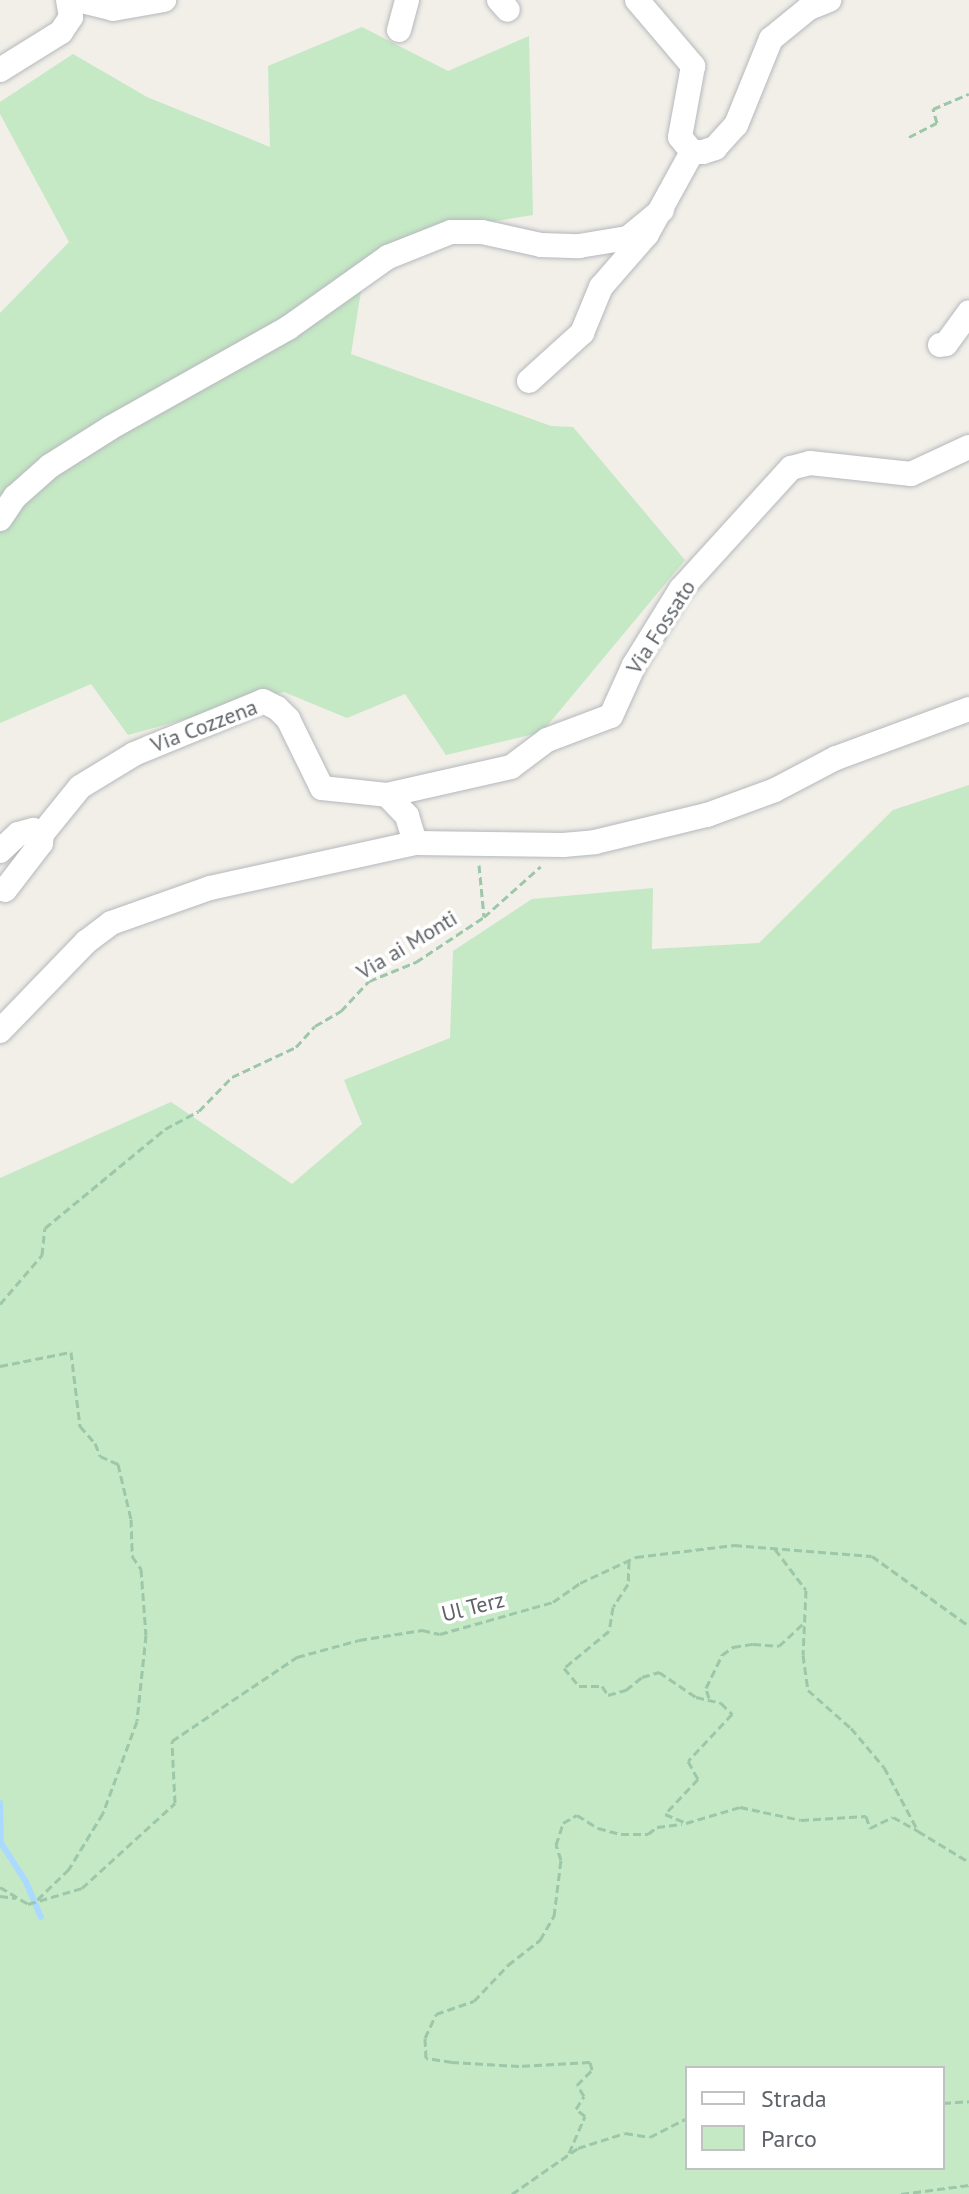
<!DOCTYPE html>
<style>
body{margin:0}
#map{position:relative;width:969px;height:2194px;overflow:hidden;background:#f1efe8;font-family:"PT Sans",sans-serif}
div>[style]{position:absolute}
.green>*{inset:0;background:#c5e8c5}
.stream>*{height:6px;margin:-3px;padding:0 3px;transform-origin:3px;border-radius:3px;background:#aadaff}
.path>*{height:3px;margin-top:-1.5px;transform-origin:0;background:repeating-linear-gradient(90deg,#9cc7a9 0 8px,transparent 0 12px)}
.roads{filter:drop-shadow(0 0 2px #b5b8bc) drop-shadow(0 0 2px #b5b8bc)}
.minor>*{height:24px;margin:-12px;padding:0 12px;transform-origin:12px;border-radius:12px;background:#fff}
span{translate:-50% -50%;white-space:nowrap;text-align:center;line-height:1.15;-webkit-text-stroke:7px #fff;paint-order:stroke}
.street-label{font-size:22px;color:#5f6368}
.legend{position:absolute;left:685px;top:2066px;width:260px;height:104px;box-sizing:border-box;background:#fff;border:2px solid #bfc1c3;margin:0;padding:10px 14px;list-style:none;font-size:24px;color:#5f6368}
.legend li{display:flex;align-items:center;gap:16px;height:40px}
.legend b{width:40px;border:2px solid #bfc1c3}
</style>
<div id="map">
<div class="green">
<i style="clip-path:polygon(362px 27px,448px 71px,529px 36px,533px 215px,429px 232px,364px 272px,351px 354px,551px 426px,573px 427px,685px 560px,542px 732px,446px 755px,405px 694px,347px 718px,284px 692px,128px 735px,91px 684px,0 723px,0 313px,69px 242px,0 114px,0 102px,73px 54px,147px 97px,270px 147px,268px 66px)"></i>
<i style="clip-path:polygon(evenodd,969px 785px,969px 2194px,0 2194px,0 1178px,171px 1102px,292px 1184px,362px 1124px,344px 1080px,450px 1038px,453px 951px,532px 899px,653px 888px,652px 949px,759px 943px,893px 810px,969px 785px,687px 2068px,943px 2068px,943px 2168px,687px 2168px,687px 2068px)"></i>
</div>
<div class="stream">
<i style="left:0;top:1803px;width:40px;rotate:88.6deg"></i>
<i style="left:1px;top:1843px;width:46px;rotate:57.3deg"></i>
<i style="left:26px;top:1882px;width:38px;rotate:67deg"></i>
</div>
<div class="path">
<i style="left:909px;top:137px;width:31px;rotate:-27deg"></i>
<i style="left:937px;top:123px;width:15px;rotate:-106deg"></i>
<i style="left:933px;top:109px;width:39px;rotate:-23deg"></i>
<i style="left:479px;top:865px;width:52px;rotate:84.5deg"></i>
<i style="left:0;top:1304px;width:65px;rotate:-49.4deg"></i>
<i style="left:42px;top:1255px;width:27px;rotate:-84deg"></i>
<i style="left:45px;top:1228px;width:156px;rotate:-39.5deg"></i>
<i style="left:165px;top:1129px;width:38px;rotate:-28deg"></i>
<i style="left:199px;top:1111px;width:47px;rotate:-45.9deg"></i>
<i style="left:232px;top:1077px;width:71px;rotate:-25.1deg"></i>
<i style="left:296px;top:1047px;width:28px;rotate:-48deg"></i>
<i style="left:315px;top:1026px;width:30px;rotate:-30deg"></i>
<i style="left:341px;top:1011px;width:41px;rotate:-47deg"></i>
<i style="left:369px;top:981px;width:51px;rotate:-22deg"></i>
<i style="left:416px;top:962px;width:82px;rotate:-33.5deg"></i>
<i style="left:484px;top:917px;width:76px;rotate:-41.8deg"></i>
<i style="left:0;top:1366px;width:72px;rotate:-11.2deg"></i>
<i style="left:71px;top:1352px;width:75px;rotate:83.1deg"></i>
<i style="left:80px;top:1426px;width:23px;rotate:49deg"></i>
<i style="left:95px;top:1443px;width:14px;rotate:69deg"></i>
<i style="left:100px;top:1456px;width:20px;rotate:24deg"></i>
<i style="left:118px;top:1464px;width:57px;rotate:76.7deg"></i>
<i style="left:131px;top:1519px;width:37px;rotate:88deg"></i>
<i style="left:132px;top:1556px;width:16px;rotate:55deg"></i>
<i style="left:141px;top:1569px;width:66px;rotate:85.7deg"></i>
<i style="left:146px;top:1635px;width:86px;rotate:96deg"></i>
<i style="left:137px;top:1721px;width:98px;rotate:110.3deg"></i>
<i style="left:103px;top:1813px;width:66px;rotate:121.3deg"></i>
<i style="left:69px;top:1869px;width:45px;rotate:135.9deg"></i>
<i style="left:775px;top:1549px;width:51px;rotate:52.9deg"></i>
<i style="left:806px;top:1590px;width:65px;rotate:92.6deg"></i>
<i style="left:803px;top:1655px;width:35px;rotate:82deg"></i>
<i style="left:808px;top:1690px;width:57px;rotate:41.5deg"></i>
<i style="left:851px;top:1728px;width:51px;rotate:49.8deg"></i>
<i style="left:884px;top:1767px;width:72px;rotate:62deg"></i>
<i style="left:918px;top:1831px;width:60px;rotate:31.3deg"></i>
<i style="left:629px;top:1561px;width:23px;rotate:92deg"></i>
<i style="left:628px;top:1584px;width:27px;rotate:123deg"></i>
<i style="left:613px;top:1607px;width:24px;rotate:99deg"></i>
<i style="left:609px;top:1631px;width:58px;rotate:140.6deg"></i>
<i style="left:564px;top:1668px;width:23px;rotate:50deg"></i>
<i style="left:579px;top:1686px;width:23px"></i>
<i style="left:602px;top:1686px;width:11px;rotate:56deg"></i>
<i style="left:608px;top:1695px;width:19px;rotate:-16deg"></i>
<i style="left:626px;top:1690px;width:21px;rotate:-39deg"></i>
<i style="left:642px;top:1677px;width:18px;rotate:-16deg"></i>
<i style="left:659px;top:1672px;width:45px;rotate:34deg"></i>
<i style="left:696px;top:1697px;width:26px;rotate:13deg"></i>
<i style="left:721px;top:1703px;width:16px;rotate:45deg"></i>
<i style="left:732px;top:1714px;width:64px;rotate:133.1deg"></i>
<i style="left:688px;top:1761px;width:21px;rotate:61deg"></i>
<i style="left:698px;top:1779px;width:48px;rotate:133.3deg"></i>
<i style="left:665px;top:1814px;width:23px;rotate:23deg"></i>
<i style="left:686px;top:1823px;width:56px;rotate:-16.5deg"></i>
<i style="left:740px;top:1807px;width:62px;rotate:12deg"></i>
<i style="left:801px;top:1820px;width:65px;rotate:-3.5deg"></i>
<i style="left:866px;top:1816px;width:13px;rotate:72deg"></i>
<i style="left:870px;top:1828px;width:25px;rotate:-26deg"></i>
<i style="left:893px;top:1817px;width:29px;rotate:29deg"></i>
<i style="left:709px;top:1698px;width:10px;rotate:-107deg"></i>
<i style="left:706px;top:1688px;width:37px;rotate:-64deg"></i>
<i style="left:722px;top:1655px;width:14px;rotate:-36deg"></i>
<i style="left:733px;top:1647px;width:20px;rotate:-9deg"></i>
<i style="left:753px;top:1644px;width:26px;rotate:4deg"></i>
<i style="left:779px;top:1646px;width:33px;rotate:-43deg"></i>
<i style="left:0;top:1887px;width:33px;rotate:31deg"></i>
<i style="left:28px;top:1904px;width:56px;rotate:-16.5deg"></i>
<i style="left:82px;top:1888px;width:126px;rotate:-42.4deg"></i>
<i style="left:175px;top:1803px;width:62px;rotate:-92.8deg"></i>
<i style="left:172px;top:1741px;width:151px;rotate:-33.9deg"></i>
<i style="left:297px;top:1657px;width:64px;rotate:-15.3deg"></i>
<i style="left:359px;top:1640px;width:64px;rotate:-9deg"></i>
<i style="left:422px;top:1630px;width:18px;rotate:13deg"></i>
<i style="left:440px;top:1634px;width:117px;rotate:-15.8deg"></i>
<i style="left:553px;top:1602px;width:33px;rotate:-35deg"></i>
<i style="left:580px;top:1583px;width:62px;rotate:-24.9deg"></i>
<i style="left:636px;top:1557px;width:99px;rotate:-7deg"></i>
<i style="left:734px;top:1545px;width:138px;rotate:4.6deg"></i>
<i style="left:872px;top:1556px;width:120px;rotate:35.8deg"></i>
<i style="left:0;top:1896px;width:16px;rotate:7deg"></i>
<i style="left:943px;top:2103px;width:26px;rotate:-4deg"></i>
<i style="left:569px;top:2153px;width:40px;rotate:-66.6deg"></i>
<i style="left:585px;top:2116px;width:11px;rotate:-142deg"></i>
<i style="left:576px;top:2109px;width:15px;rotate:-58deg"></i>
<i style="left:584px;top:2096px;width:13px;rotate:-122deg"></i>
<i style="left:577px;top:2085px;width:21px;rotate:-45deg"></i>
<i style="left:592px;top:2070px;width:8px;rotate:-104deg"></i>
<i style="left:590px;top:2062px;width:71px;rotate:176.8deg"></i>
<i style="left:519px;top:2066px;width:67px;rotate:-176.6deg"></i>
<i style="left:452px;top:2062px;width:26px;rotate:-171deg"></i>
<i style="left:426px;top:2058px;width:20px;rotate:-93deg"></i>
<i style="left:425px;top:2038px;width:26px;rotate:-65deg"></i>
<i style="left:436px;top:2014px;width:40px;rotate:-18.9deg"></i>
<i style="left:474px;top:2001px;width:50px;rotate:-46.6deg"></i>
<i style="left:508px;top:1965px;width:41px;rotate:-38deg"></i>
<i style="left:540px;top:1940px;width:28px;rotate:-60deg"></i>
<i style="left:554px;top:1916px;width:56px;rotate:-82.9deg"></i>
<i style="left:561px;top:1860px;width:16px;rotate:-108deg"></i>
<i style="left:556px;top:1845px;width:23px;rotate:-72deg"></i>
<i style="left:563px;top:1823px;width:16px;rotate:-30deg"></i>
<i style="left:577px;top:1815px;width:25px;rotate:32deg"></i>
<i style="left:598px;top:1828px;width:24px;rotate:15deg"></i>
<i style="left:621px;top:1834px;width:27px"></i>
<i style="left:648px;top:1834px;width:11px;rotate:-38deg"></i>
<i style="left:657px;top:1827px;width:25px;rotate:-7deg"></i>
<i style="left:512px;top:2194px;width:80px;rotate:-34.9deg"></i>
<i style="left:578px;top:2148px;width:49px;rotate:-17.7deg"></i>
<i style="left:625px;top:2133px;width:25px;rotate:9deg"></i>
<i style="left:650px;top:2137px;width:42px;rotate:-27.2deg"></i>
<i style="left:901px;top:2194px;width:69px;rotate:-7.5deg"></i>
</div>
<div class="roads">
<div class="minor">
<i style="left:78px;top:0;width:36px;rotate:14deg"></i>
<i style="left:113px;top:9px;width:52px;rotate:-10deg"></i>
<i style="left:499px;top:0;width:13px;rotate:48deg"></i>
<i style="left:637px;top:0;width:87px;rotate:49.7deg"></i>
<i style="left:693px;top:66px;width:72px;rotate:100.4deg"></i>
<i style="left:680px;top:137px;width:19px;rotate:51deg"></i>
<i style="left:692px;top:152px;width:11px"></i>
<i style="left:703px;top:152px;width:13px;rotate:-18deg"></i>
<i style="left:715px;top:148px;width:31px;rotate:-48deg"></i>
<i style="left:736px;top:125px;width:93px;rotate:-67.9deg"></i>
<i style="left:771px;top:39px;width:49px;rotate:-39.2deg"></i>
<i style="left:809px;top:8px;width:22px;rotate:-22deg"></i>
<i style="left:399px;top:30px;width:31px;rotate:-75deg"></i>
<i style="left:0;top:70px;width:72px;rotate:-31.9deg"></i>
<i style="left:61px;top:32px;width:18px;rotate:-56deg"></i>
<i style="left:71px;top:17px;width:17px;rotate:-100deg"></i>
<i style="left:940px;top:345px;width:6px;rotate:-9deg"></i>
<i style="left:946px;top:344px;width:39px;rotate:-54deg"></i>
<i style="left:529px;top:381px;width:72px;rotate:-42.2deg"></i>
<i style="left:582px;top:333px;width:50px;rotate:-67.6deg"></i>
<i style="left:601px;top:287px;width:70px;rotate:-49deg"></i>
<i style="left:647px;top:234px;width:94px;rotate:-61.2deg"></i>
<i style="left:0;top:519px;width:27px;rotate:-56deg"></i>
<i style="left:15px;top:497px;width:47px;rotate:-41.5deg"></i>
<i style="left:50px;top:466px;width:71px;rotate:-32.3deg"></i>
<i style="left:110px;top:428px;width:204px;rotate:-29.3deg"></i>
<i style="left:288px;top:328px;width:123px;rotate:-35.4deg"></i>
<i style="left:388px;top:257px;width:68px;rotate:-21.6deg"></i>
<i style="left:451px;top:232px;width:31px"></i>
<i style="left:482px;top:232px;width:60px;rotate:12.4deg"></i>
<i style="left:541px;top:245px;width:38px;rotate:2deg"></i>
<i style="left:579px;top:246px;width:50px;rotate:-9.3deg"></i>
<i style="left:628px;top:238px;width:44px;rotate:-39.5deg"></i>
<i style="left:387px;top:795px;width:127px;rotate:-12.7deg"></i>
<i style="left:511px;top:767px;width:45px;rotate:-36.9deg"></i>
<i style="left:547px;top:740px;width:68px;rotate:-20.6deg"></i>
<i style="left:611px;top:716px;width:56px;rotate:-65.7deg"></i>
<i style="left:634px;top:665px;width:89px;rotate:-58.3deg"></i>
<i style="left:681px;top:589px;width:164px;rotate:-47.7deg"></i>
<i style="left:791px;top:468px;width:20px;rotate:-15deg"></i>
<i style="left:810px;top:463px;width:102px;rotate:6.2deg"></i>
<i style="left:911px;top:474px;width:64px;rotate:-25deg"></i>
<i style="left:0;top:851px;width:25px;rotate:-43deg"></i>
<i style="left:18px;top:834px;width:16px;rotate:-15deg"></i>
<i style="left:33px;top:830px;width:10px;rotate:24deg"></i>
<i style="left:5px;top:890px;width:59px;rotate:-52.5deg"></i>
<i style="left:41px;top:843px;width:9px;rotate:-84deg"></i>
<i style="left:42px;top:834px;width:60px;rotate:-51deg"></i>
<i style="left:80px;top:787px;width:63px;rotate:-31.4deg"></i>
<i style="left:134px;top:754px;width:139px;rotate:-22.3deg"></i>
<i style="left:263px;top:701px;width:16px;rotate:27deg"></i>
<i style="left:277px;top:708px;width:16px;rotate:45deg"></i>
<i style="left:288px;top:719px;width:77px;rotate:63.8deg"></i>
<i style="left:322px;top:788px;width:65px;rotate:6.1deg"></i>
<i style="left:387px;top:795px;width:29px;rotate:46deg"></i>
<i style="left:407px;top:816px;width:28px;rotate:73deg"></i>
<i style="left:0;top:1031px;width:124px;rotate:-46deg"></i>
<i style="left:86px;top:942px;width:31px;rotate:-37deg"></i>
<i style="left:111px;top:923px;width:105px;rotate:-19.5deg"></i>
<i style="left:210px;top:888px;width:210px;rotate:-12.4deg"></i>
<i style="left:415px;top:843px;width:148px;rotate:0.8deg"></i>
<i style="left:563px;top:845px;width:32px;rotate:-5deg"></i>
<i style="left:595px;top:842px;width:115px;rotate:-13.6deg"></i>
<i style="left:707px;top:815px;width:72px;rotate:-20.2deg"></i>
<i style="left:775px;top:790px;width:69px;rotate:-27.7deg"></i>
<i style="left:836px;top:758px;width:142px;rotate:-20.2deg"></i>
</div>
</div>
<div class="street-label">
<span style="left:661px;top:627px;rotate:-57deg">Via Fossato</span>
<span style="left:204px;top:726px;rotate:-21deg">Via Cozzena</span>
<span style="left:407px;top:945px;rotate:-31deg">Via ai Monti</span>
<span style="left:473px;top:1607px;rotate:-14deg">Ul Terz</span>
</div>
<ul class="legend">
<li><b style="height:10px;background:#fff"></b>Strada</li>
<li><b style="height:22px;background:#c5e8c5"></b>Parco</li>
</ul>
</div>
